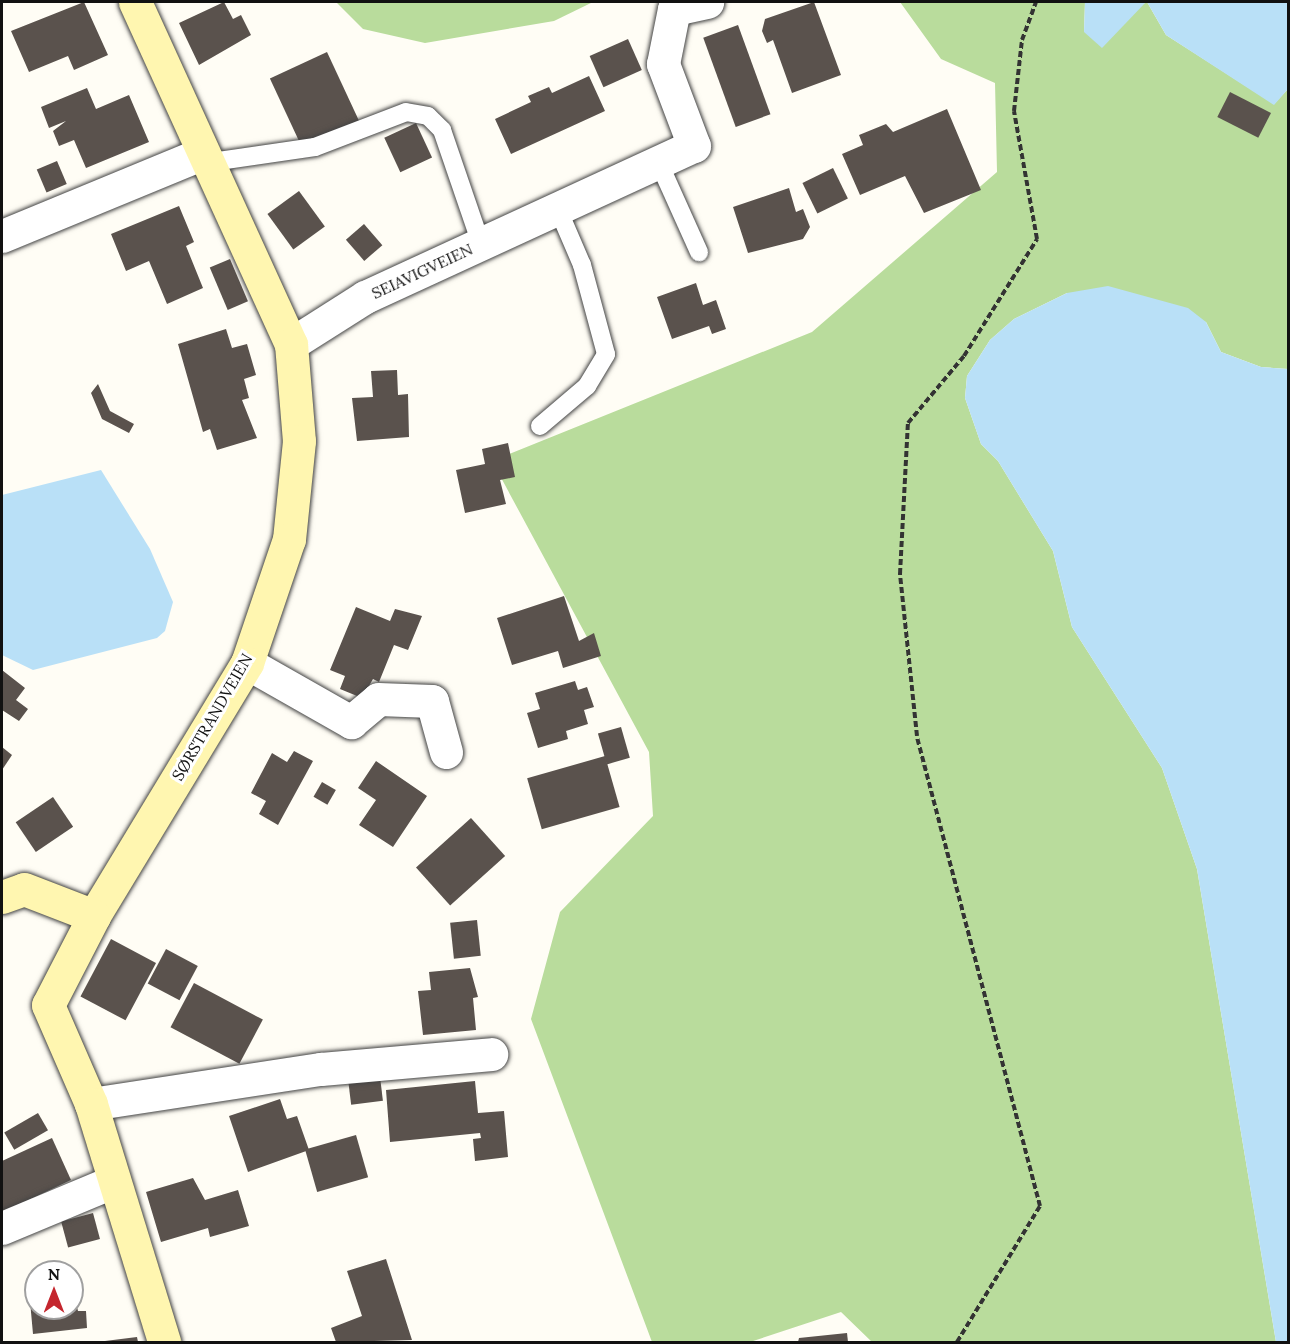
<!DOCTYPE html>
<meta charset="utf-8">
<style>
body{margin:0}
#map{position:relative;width:1290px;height:1344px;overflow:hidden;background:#fffdf5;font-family:Lora,serif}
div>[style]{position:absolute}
.forest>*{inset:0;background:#b9dc9c}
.water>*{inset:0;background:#b9e0f7}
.building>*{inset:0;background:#5a524d;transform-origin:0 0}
.path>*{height:4px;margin-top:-2px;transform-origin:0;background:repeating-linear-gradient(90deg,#333 0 6px,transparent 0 9px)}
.roads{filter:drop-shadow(0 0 2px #444) drop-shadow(0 0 2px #444)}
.lane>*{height:18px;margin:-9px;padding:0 9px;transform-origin:9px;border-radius:9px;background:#fff}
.street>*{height:33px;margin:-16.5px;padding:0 16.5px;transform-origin:16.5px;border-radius:16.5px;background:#fff}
.secondary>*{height:33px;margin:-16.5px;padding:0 16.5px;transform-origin:16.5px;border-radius:16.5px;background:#fff6b0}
span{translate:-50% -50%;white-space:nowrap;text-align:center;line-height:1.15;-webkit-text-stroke:6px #fff;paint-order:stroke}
.street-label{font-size:16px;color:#111}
.frame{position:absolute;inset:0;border:3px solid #111;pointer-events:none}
.north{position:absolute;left:24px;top:1260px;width:60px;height:60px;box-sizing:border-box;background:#fff;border:2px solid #a0a0a0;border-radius:50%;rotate:0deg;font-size:16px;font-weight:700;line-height:24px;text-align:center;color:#111}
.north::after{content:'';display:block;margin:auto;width:21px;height:27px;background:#c4262e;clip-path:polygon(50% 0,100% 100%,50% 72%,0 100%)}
</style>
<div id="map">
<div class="forest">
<i style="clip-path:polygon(336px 2px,593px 2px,554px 21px,425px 43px,363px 29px)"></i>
<i style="clip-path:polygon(900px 2px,1085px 2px,1084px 32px,1147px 2px,1166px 35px,1274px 104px,1288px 89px,1288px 369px,1261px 367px,1221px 352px,1206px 322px,1067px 293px,1014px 319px,990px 340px,967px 376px,965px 398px,981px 444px,998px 461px,1053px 551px,1072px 627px,1162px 768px,1197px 869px,1276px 1342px,872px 1342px,841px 1312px,750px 1342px,652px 1342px,531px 1019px,560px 912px,653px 816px,649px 752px,492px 461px,812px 332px,997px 172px,995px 83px,941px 59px)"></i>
</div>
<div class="water">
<i style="clip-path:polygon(1085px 2px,1146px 2px,1102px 48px,1084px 32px)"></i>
<i style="clip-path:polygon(1147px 2px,1288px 2px,1288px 89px,1274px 105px,1166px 35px)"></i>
<i style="clip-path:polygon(1108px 286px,1188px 308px,1206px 322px,1221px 352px,1261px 367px,1288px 369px,1288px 1342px,1276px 1342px,1197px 869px,1162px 768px,1072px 627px,1053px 551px,998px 461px,981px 444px,965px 398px,967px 376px,990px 340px,1014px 319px,1067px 293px)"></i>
<i style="clip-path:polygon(101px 470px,150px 549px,173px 602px,165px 631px,157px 638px,33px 670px,2px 655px,2px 495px)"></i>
</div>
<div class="building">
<i style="clip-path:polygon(84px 2px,108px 55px,74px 70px,68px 56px,29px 72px,11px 31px)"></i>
<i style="clip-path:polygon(224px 2px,233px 19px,241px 15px,251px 35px,199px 65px,179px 23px)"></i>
<i style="clip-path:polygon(814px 2px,841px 75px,792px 93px,773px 40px,767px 43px,762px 31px,765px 19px)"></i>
<i style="left:738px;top:25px;width:95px;height:37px;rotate:70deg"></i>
<i style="left:628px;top:39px;width:34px;height:42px;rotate:66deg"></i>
<i style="left:327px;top:52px;width:76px;height:63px;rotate:65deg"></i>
<i style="clip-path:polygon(589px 76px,605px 111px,511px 154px,495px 119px,531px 102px,528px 96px,549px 87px,552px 93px)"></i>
<i style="clip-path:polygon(87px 88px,96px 109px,129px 95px,149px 142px,86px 168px,74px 140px,59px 146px,53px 131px,66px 121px,49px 128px,41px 107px)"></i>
<i style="left:1230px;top:92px;width:46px;height:28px;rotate:27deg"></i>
<i style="clip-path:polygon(947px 109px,981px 190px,924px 213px,905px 176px,860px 195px,842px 154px,863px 145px,859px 135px,886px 124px,893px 132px)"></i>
<i style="left:416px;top:123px;width:38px;height:35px;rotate:65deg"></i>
<i style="left:57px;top:161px;width:25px;height:22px;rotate:67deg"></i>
<i style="left:833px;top:168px;width:34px;height:34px;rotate:64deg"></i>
<i style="clip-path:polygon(789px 188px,796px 212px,803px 209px,810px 227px,803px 239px,748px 253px,733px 207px)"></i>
<i style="left:299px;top:191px;width:44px;height:39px;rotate:54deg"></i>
<i style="clip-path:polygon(179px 206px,194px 242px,186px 246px,203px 288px,167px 304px,149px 261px,126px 271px,111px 234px)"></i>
<i style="left:364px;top:224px;width:28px;height:24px;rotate:49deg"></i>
<i style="left:230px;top:259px;width:46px;height:22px;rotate:67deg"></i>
<i style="clip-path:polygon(696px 283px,703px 305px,716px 300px,726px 329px,712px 334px,709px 326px,672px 339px,657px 297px)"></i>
<i style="clip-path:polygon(226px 329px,232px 348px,247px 344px,256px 375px,244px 379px,249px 398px,242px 400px,257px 438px,217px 450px,210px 429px,203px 432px,178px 344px)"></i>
<i style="clip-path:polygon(397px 370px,398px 395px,408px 394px,409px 437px,357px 441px,352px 398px,373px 397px,371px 371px)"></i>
<i style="clip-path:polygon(98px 384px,110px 411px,134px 424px,129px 433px,102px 419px,91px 393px)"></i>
<i style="clip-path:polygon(508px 443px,515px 477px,500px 480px,506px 504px,465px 513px,456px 470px,485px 464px,482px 449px)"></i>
<i style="clip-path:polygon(564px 596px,579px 641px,594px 633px,601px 656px,563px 668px,558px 651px,512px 665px,497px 618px)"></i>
<i style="clip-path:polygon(356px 607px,390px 621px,395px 609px,422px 616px,408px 650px,394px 645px,379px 682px,373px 679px,362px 698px,340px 689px,345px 676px,330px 670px)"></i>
<i style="clip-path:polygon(2px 670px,25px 688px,16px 700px,28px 709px,19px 721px,2px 710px)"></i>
<i style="clip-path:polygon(575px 681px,578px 690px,587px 687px,594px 707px,584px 710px,588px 724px,566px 731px,568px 739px,538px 748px,527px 713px,540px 709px,535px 693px)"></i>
<i style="left:621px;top:727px;width:32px;height:24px;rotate:74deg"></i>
<i style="clip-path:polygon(2px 747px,12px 755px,2px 770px)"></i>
<i style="clip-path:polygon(294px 751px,313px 761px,278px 825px,259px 814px,266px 801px,251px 793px,272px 753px,287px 762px)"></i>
<i style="left:605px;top:756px;width:53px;height:81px;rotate:74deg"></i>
<i style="clip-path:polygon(376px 761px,427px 796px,393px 847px,359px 825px,376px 800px,358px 788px)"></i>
<i style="left:322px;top:782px;width:16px;height:17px;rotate:30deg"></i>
<i style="left:53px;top:797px;width:36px;height:45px;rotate:56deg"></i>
<i style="left:471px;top:818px;width:51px;height:74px;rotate:48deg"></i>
<i style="left:477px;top:920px;width:36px;height:27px;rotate:84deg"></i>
<i style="left:111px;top:939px;width:51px;height:65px;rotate:28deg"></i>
<i style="left:166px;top:949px;width:36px;height:39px;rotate:28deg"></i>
<i style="clip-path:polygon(470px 968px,478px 997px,473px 998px,476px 1030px,423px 1035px,418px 991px,431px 990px,429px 972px)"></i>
<i style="left:194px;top:983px;width:78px;height:50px;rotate:28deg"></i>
<i style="left:380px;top:1077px;width:24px;height:32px;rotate:83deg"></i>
<i style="clip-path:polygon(475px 1081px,478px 1113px,504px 1111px,508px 1157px,475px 1161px,473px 1139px,481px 1138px,480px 1133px,390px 1142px,386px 1090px)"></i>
<i style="clip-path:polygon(280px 1099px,287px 1119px,297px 1116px,309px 1150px,248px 1172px,229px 1116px)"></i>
<i style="left:38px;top:1113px;width:20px;height:39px;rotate:60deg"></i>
<i style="left:356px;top:1135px;width:44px;height:53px;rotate:74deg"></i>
<i style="clip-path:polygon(52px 1138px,71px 1180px,3px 1212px,2px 1161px)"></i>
<i style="clip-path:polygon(193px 1178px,205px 1200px,238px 1190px,249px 1226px,210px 1237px,208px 1228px,161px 1242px,146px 1192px)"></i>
<i style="left:93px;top:1213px;width:27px;height:33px;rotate:75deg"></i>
<i style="clip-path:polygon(386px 1259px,412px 1340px,336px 1342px,331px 1328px,362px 1316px,347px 1271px)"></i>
<i style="clip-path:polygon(72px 1286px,78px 1311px,86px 1311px,87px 1328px,33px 1334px,29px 1290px,36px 1290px,36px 1308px,72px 1308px)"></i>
<i style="clip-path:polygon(847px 1333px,848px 1342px,798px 1342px,799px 1338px)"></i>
<i style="clip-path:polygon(137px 1337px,138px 1342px,105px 1342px,105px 1341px)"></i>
</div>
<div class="path">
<i style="left:957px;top:1342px;width:159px;rotate:-58.6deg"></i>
<i style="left:1040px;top:1206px;width:486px;rotate:-104.7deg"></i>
<i style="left:917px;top:736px;width:163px;rotate:-96deg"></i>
<i style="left:900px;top:574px;width:151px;rotate:-87deg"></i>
<i style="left:908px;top:423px;width:87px;rotate:-50.1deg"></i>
<i style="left:964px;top:356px;width:138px;rotate:-58deg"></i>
<i style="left:1037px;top:239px;width:130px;rotate:-100.2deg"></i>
<i style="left:1014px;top:111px;width:71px;rotate:-83.6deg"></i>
<i style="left:1022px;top:40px;width:40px;rotate:-69.8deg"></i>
</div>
<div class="roads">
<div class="lane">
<i style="left:205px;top:163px;width:111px;rotate:-8.3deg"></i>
<i style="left:315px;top:147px;width:97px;rotate:-21deg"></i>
<i style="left:406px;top:112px;width:22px;rotate:10deg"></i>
<i style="left:428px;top:116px;width:20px;rotate:45deg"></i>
<i style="left:442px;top:130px;width:120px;rotate:71.1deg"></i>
<i style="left:659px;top:163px;width:98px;rotate:65.8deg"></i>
<i style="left:540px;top:426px;width:62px;rotate:-40.4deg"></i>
<i style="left:587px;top:386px;width:37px;rotate:-59deg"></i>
<i style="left:606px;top:354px;width:92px;rotate:-105.1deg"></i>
<i style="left:582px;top:265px;width:61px;rotate:-113.2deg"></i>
</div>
<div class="street">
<i style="left:2px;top:236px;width:215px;rotate:-22.4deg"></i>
<i style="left:291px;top:344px;width:88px;rotate:-32.4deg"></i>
<i style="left:365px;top:297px;width:362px;rotate:-24.7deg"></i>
<i style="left:694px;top:146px;width:88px;rotate:-110.7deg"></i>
<i style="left:663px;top:64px;width:56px;rotate:-78.7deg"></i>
<i style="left:674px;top:9px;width:34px;rotate:-12deg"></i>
<i style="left:247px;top:663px;width:120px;rotate:29.6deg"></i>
<i style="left:351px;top:722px;width:35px;rotate:-40deg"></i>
<i style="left:378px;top:699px;width:54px;rotate:2.1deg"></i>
<i style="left:432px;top:701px;width:53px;rotate:74.6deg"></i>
<i style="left:91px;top:1104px;width:233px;rotate:-8.7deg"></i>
<i style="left:321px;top:1069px;width:171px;rotate:-5deg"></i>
<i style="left:2px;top:1228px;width:119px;rotate:-22.7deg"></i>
</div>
<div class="secondary">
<i style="left:135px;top:2px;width:376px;rotate:65.5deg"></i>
<i style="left:291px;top:344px;width:97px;rotate:85.3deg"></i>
<i style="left:299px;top:441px;width:99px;rotate:95.8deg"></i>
<i style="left:289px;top:539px;width:131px;rotate:108.7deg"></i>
<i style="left:247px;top:663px;width:296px;rotate:121.2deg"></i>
<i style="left:94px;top:916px;width:100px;rotate:117.3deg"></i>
<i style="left:48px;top:1005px;width:108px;rotate:66.5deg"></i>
<i style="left:91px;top:1104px;width:249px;rotate:72.9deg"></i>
<i style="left:2px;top:897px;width:23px;rotate:-20deg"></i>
<i style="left:24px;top:889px;width:75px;rotate:21.1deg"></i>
</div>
</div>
<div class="street-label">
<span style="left:422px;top:271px;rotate:-25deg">SEIAVIGVEIEN</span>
<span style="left:212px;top:717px;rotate:-60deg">SØRSTRANDVEIEN</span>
</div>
<div class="frame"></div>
<div class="north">N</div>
</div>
